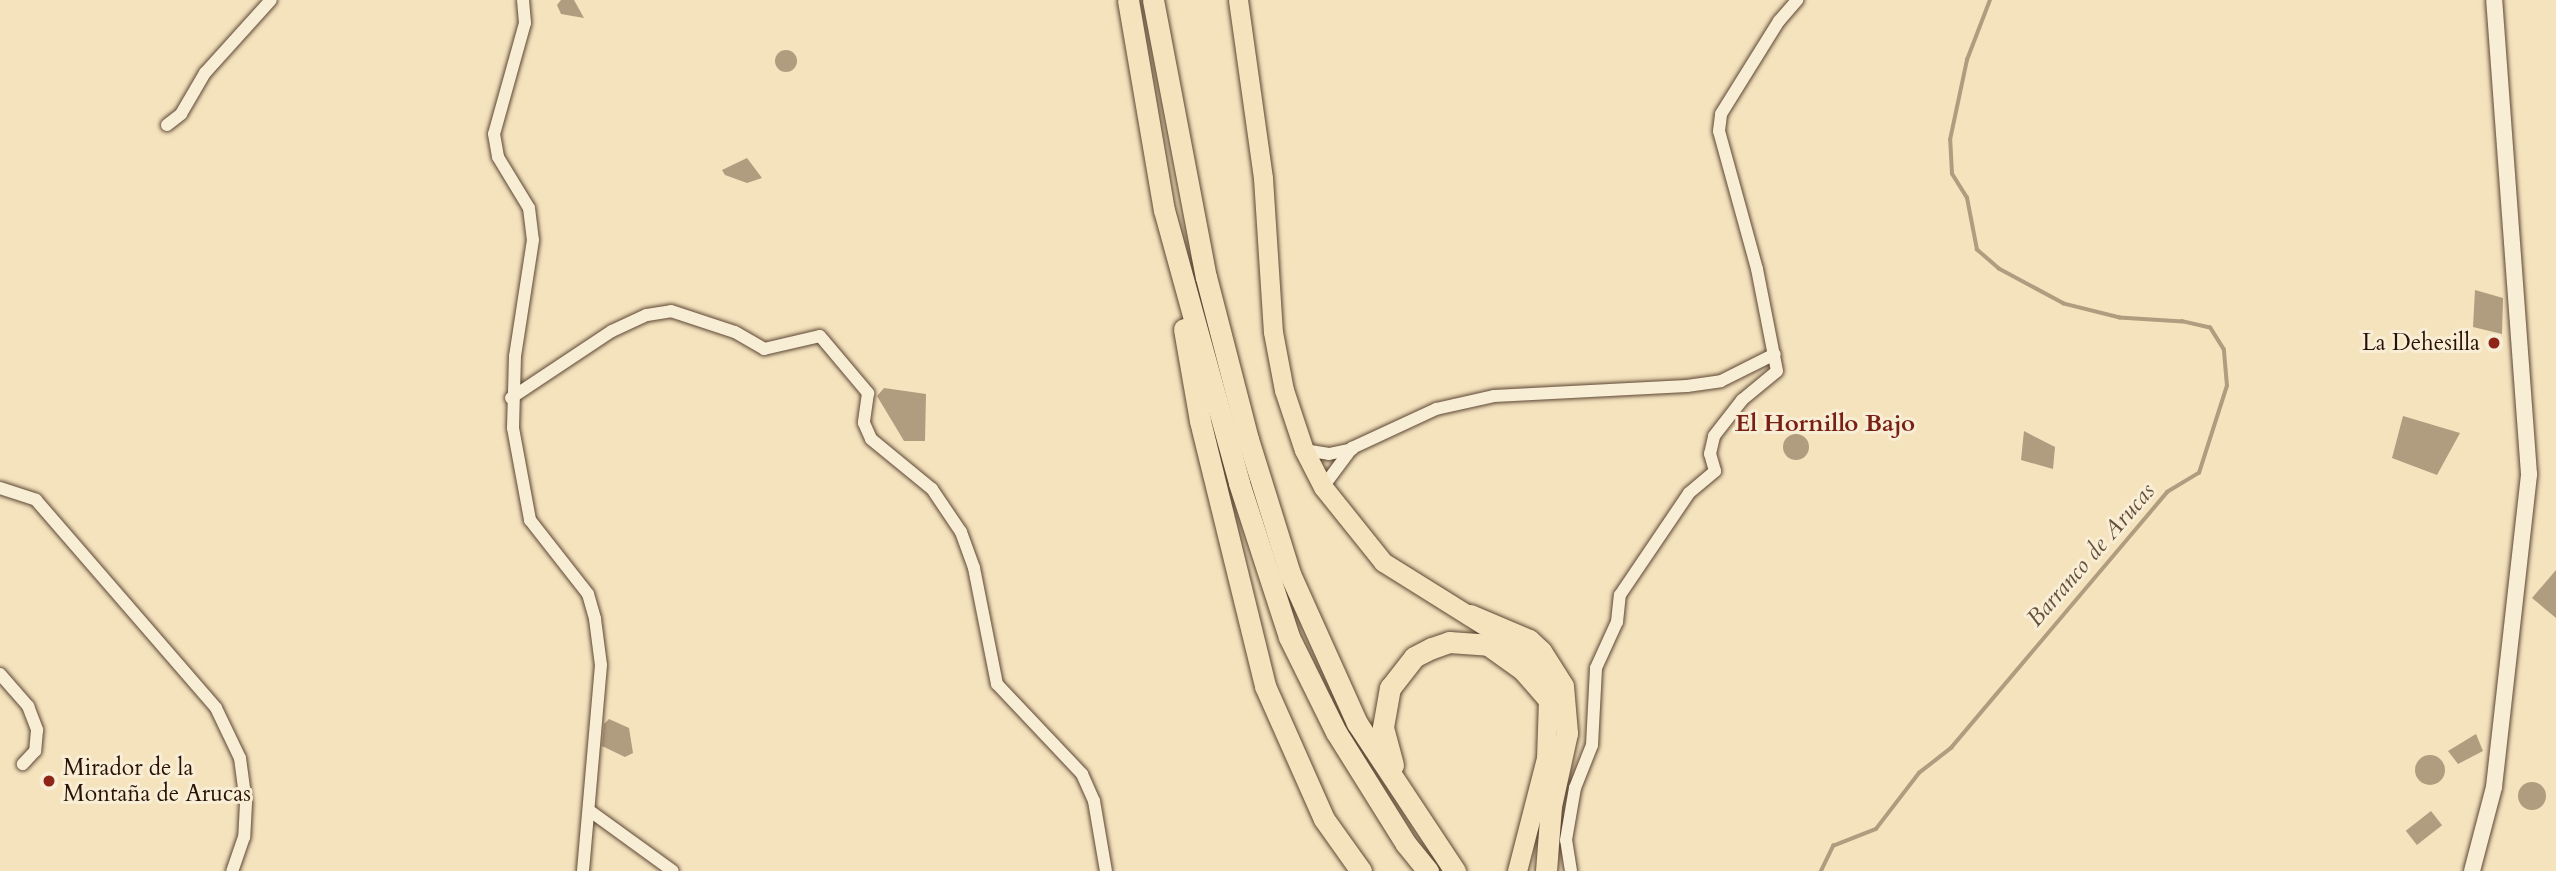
<!DOCTYPE html>
<meta charset="utf-8">
<style>
body{margin:0}
#map{position:relative;width:2556px;height:871px;overflow:hidden;background:#f5e3be;font-family:Cardo,serif}
div>[style]{position:absolute}
.water>*{inset:0;background:#b09c7f;transform-origin:0 0}
.round{border-radius:50%}
.stream>*{height:3.5px;margin:-1.75px;padding:0 1.75px;transform-origin:1.75px;border-radius:1.75px;background:#b09c7f}
.roads{filter:drop-shadow(0 0 2px #5c4633) drop-shadow(0 0 2px #5c4633)}
.street>*{height:12px;margin:-6px;padding:0 6px;transform-origin:6px;border-radius:6px;background:#f8edd5}
.secondary>*{height:16px;margin:-8px;padding:0 8px;transform-origin:8px;border-radius:8px;background:#f8edd5}
.primary>*{height:19px;margin:-9.5px;padding:0 9.5px;transform-origin:9.5px;border-radius:9.5px;background:#f5e3be}
.highway>*{height:21px;margin:-10.5px;padding:0 10.5px;transform-origin:10.5px;border-radius:10.5px;background:#f5e3be}
.dots>*{width:19px;height:19px;translate:-50% -50%;box-sizing:border-box;border:4px solid #f8edd5;border-radius:50%}
span{translate:-50% -50%;white-space:nowrap;text-align:center;line-height:1.15;-webkit-text-stroke:6px #f8edd5;paint-order:stroke}
.poi-label{font-size:23px;color:#291205}
.right{translate:-100% -50%;text-align:right}
.left{translate:0 -50%;text-align:left}
.neighbourhood-label{font-size:24px;color:#7a1f14;font-weight:700}
.water-label{font-size:24px;color:#66503c;font-style:italic}
</style>
<div id="map">
<div class="water">
<i style="clip-path:polygon(561px 0,574px 0,584px 18px,561px 14px,557px 5px)"></i>
<i class="round" style="left:775px;top:50px;width:22px;height:22px"></i>
<i style="clip-path:polygon(747px 158px,762px 178px,747px 183px,725px 175px,722px 170px)"></i>
<i style="clip-path:polygon(2475px 290px,2503px 298px,2502px 334px,2473px 327px)"></i>
<i style="clip-path:polygon(884px 388px,926px 394px,925px 441px,904px 441px,877px 396px)"></i>
<i style="clip-path:polygon(2403px 416px,2460px 433px,2437px 475px,2392px 458px)"></i>
<i style="clip-path:polygon(2024px 431px,2055px 447px,2053px 469px,2021px 460px)"></i>
<i class="round" style="left:1783px;top:434px;width:26px;height:26px"></i>
<i style="clip-path:polygon(2556px 570px,2556px 618px,2532px 598px)"></i>
<i style="clip-path:polygon(609px 719px,629px 728px,633px 753px,625px 757px,602px 746px,604px 724px)"></i>
<i style="clip-path:polygon(2476px 734px,2483px 751px,2458px 764px,2448px 751px)"></i>
<i class="round" style="left:2415px;top:755px;width:30px;height:30px"></i>
<i class="round" style="left:2518px;top:782px;width:28px;height:28px"></i>
<i style="left:2431px;top:811px;width:18px;height:32px;rotate:52deg"></i>
</div>
<div class="stream">
<i style="left:1821px;top:871px;width:28px;rotate:-64deg"></i>
<i style="left:1833px;top:846px;width:46px;rotate:-21.6deg"></i>
<i style="left:1876px;top:829px;width:71px;rotate:-52.5deg"></i>
<i style="left:1919px;top:773px;width:41px;rotate:-38deg"></i>
<i style="left:1951px;top:748px;width:335px;rotate:-49.8deg"></i>
<i style="left:2167px;top:492px;width:37px;rotate:-31deg"></i>
<i style="left:2199px;top:473px;width:91px;rotate:-72.2deg"></i>
<i style="left:2227px;top:386px;width:36px;rotate:-95deg"></i>
<i style="left:2224px;top:350px;width:26px;rotate:-122deg"></i>
<i style="left:2210px;top:328px;width:28px;rotate:-167deg"></i>
<i style="left:2183px;top:322px;width:63px;rotate:-176.4deg"></i>
<i style="left:2120px;top:318px;width:58px;rotate:-166deg"></i>
<i style="left:2064px;top:304px;width:74px;rotate:-151.7deg"></i>
<i style="left:1999px;top:269px;width:29px;rotate:-139deg"></i>
<i style="left:1977px;top:250px;width:53px;rotate:-100.9deg"></i>
<i style="left:1967px;top:198px;width:28px;rotate:-122deg"></i>
<i style="left:1952px;top:174px;width:34px;rotate:-93deg"></i>
<i style="left:1950px;top:140px;width:82px;rotate:-78deg"></i>
<i style="left:1967px;top:60px;width:64px;rotate:-69deg"></i>
</div>
<div class="roads">
<div class="street">
<i style="left:523px;top:0;width:23px;rotate:85deg"></i>
<i style="left:525px;top:23px;width:115px;rotate:105.6deg"></i>
<i style="left:494px;top:134px;width:23px;rotate:80deg"></i>
<i style="left:498px;top:157px;width:60px;rotate:58.7deg"></i>
<i style="left:529px;top:208px;width:32px;rotate:83deg"></i>
<i style="left:533px;top:240px;width:117px;rotate:98.8deg"></i>
<i style="left:515px;top:356px;width:72px;rotate:91.6deg"></i>
<i style="left:513px;top:428px;width:94px;rotate:79.5deg"></i>
<i style="left:530px;top:520px;width:94px;rotate:51.9deg"></i>
<i style="left:588px;top:594px;width:26px;rotate:74deg"></i>
<i style="left:595px;top:619px;width:46px;rotate:82.6deg"></i>
<i style="left:601px;top:665px;width:207px;rotate:95deg"></i>
<i style="left:167px;top:125px;width:18px;rotate:-38deg"></i>
<i style="left:181px;top:114px;width:48px;rotate:-59.7deg"></i>
<i style="left:205px;top:73px;width:98px;rotate:-47.9deg"></i>
<i style="left:511px;top:398px;width:121px;rotate:-33.6deg"></i>
<i style="left:612px;top:331px;width:38px;rotate:-25deg"></i>
<i style="left:647px;top:315px;width:24px;rotate:-9deg"></i>
<i style="left:671px;top:311px;width:67px;rotate:18.2deg"></i>
<i style="left:735px;top:332px;width:34px;rotate:30deg"></i>
<i style="left:764px;top:349px;width:57px;rotate:-13.1deg"></i>
<i style="left:820px;top:336px;width:75px;rotate:49.9deg"></i>
<i style="left:868px;top:393px;width:30px;rotate:98deg"></i>
<i style="left:864px;top:423px;width:17px;rotate:66deg"></i>
<i style="left:871px;top:439px;width:79px;rotate:39.3deg"></i>
<i style="left:932px;top:489px;width:52px;rotate:56deg"></i>
<i style="left:961px;top:532px;width:38px;rotate:70deg"></i>
<i style="left:974px;top:568px;width:118px;rotate:78.8deg"></i>
<i style="left:997px;top:684px;width:124px;rotate:46.6deg"></i>
<i style="left:1082px;top:774px;width:30px;rotate:66deg"></i>
<i style="left:1094px;top:801px;width:71px;rotate:80.3deg"></i>
<i style="left:1304px;top:450px;width:25px;rotate:9deg"></i>
<i style="left:1329px;top:454px;width:24px;rotate:-12deg"></i>
<i style="left:1323px;top:487px;width:49px;rotate:-53.4deg"></i>
<i style="left:1352px;top:448px;width:93px;rotate:-24.9deg"></i>
<i style="left:1436px;top:409px;width:59px;rotate:-12.6deg"></i>
<i style="left:1494px;top:396px;width:193px;rotate:-3deg"></i>
<i style="left:1687px;top:386px;width:34px;rotate:-8deg"></i>
<i style="left:1721px;top:381px;width:60px;rotate:-26.6deg"></i>
<i style="left:0;top:488px;width:38px;rotate:18deg"></i>
<i style="left:36px;top:500px;width:275px;rotate:49.1deg"></i>
<i style="left:216px;top:708px;width:55px;rotate:64.4deg"></i>
<i style="left:240px;top:758px;width:45px;rotate:82.4deg"></i>
<i style="left:246px;top:803px;width:34px;rotate:93deg"></i>
<i style="left:244px;top:837px;width:36px;rotate:109deg"></i>
<i style="left:0;top:674px;width:43px;rotate:48.8deg"></i>
<i style="left:28px;top:706px;width:26px;rotate:69deg"></i>
<i style="left:37px;top:730px;width:21px;rotate:95deg"></i>
<i style="left:35px;top:751px;width:18px;rotate:133deg"></i>
<i style="left:590px;top:811px;width:102px;rotate:35.9deg"></i>
<i style="left:1571px;top:871px;width:31px;rotate:-99deg"></i>
<i style="left:1566px;top:840px;width:53px;rotate:-80.2deg"></i>
<i style="left:1575px;top:788px;width:46px;rotate:-68.4deg"></i>
<i style="left:1592px;top:745px;width:77px;rotate:-87deg"></i>
<i style="left:1596px;top:668px;width:51px;rotate:-65.5deg"></i>
<i style="left:1617px;top:622px;width:27px;rotate:-84deg"></i>
<i style="left:1620px;top:595px;width:123px;rotate:-55.9deg"></i>
<i style="left:1689px;top:493px;width:34px;rotate:-40deg"></i>
<i style="left:1715px;top:471px;width:18px;rotate:-106deg"></i>
<i style="left:1710px;top:454px;width:18px;rotate:-77deg"></i>
<i style="left:1714px;top:436px;width:46px;rotate:-52.1deg"></i>
<i style="left:1742px;top:400px;width:45px;rotate:-39.6deg"></i>
<i style="left:1777px;top:371px;width:104px;rotate:-101.1deg"></i>
<i style="left:1757px;top:269px;width:143px;rotate:-105.4deg"></i>
<i style="left:1719px;top:131px;width:17px;rotate:-83deg"></i>
<i style="left:1721px;top:114px;width:110px;rotate:-58.1deg"></i>
<i style="left:1779px;top:21px;width:28px;rotate:-49deg"></i>
</div>
<div class="secondary">
<i style="left:2472px;top:871px;width:87px;rotate:-75.3deg"></i>
<i style="left:2494px;top:787px;width:315px;rotate:-83.6deg"></i>
<i style="left:2529px;top:474px;width:475px;rotate:-94.2deg"></i>
</div>
<div class="primary">
<i style="left:1238px;top:0;width:180px;rotate:82deg"></i>
<i style="left:1263px;top:178px;width:154px;rotate:86.3deg"></i>
<i style="left:1273px;top:332px;width:59px;rotate:79.3deg"></i>
<i style="left:1284px;top:390px;width:63px;rotate:71.6deg"></i>
<i style="left:1304px;top:450px;width:42px;rotate:62.8deg"></i>
<i style="left:1323px;top:487px;width:96px;rotate:51.3deg"></i>
<i style="left:1383px;top:562px;width:147px;rotate:32deg"></i>
<i style="left:1508px;top:640px;width:35px;rotate:44deg"></i>
<i style="left:1533px;top:664px;width:38px;rotate:67deg"></i>
<i style="left:1548px;top:699px;width:59px;rotate:91.9deg"></i>
<i style="left:1546px;top:758px;width:117px;rotate:104.4deg"></i>
</div>
<div class="highway">
<i style="left:1128px;top:0;width:213px;rotate:80.3deg"></i>
<i style="left:1164px;top:210px;width:283px;rotate:74.6deg"></i>
<i style="left:1239px;top:483px;width:162px;rotate:72deg"></i>
<i style="left:1289px;top:637px;width:106px;rotate:63.7deg"></i>
<i style="left:1336px;top:732px;width:132px;rotate:58deg"></i>
<i style="left:1406px;top:844px;width:35px;rotate:51deg"></i>
<i style="left:1153px;top:0;width:282px;rotate:79.2deg"></i>
<i style="left:1206px;top:277px;width:167px;rotate:75.5deg"></i>
<i style="left:1248px;top:439px;width:141px;rotate:72.7deg"></i>
<i style="left:1290px;top:574px;width:163px;rotate:65.8deg"></i>
<i style="left:1357px;top:723px;width:178px;rotate:56.5deg"></i>
<i style="left:1184px;top:329px;width:93px;rotate:80.1deg"></i>
<i style="left:1200px;top:421px;width:273px;rotate:76.2deg"></i>
<i style="left:1265px;top:686px;width:145px;rotate:66.1deg"></i>
<i style="left:1324px;top:819px;width:64px;rotate:54.6deg"></i>
<i style="left:1470px;top:615px;width:64px;rotate:23deg"></i>
<i style="left:1529px;top:640px;width:16px;rotate:43deg"></i>
<i style="left:1541px;top:651px;width:41px;rotate:57.8deg"></i>
<i style="left:1563px;top:686px;width:47px;rotate:85.1deg"></i>
<i style="left:1567px;top:733px;width:75px;rotate:102.4deg"></i>
<i style="left:1551px;top:806px;width:65px;rotate:94.4deg"></i>
<i style="left:1393px;top:765px;width:39px;rotate:-105deg"></i>
<i style="left:1383px;top:727px;width:40px;rotate:-80deg"></i>
<i style="left:1390px;top:688px;width:39px;rotate:-52deg"></i>
<i style="left:1414px;top:657px;width:20px;rotate:-27deg"></i>
<i style="left:1432px;top:648px;width:18px;rotate:-19deg"></i>
<i style="left:1449px;top:642px;width:39px;rotate:4deg"></i>
<i style="left:1488px;top:645px;width:43px;rotate:35.5deg"></i>
<i style="left:1523px;top:670px;width:38px;rotate:49deg"></i>
</div>
</div>
<div class="dots">
<i style="left:2494px;top:343px;background:#8f2418"></i>
<i style="left:49px;top:781px;background:#8f2418"></i>
</div>
<div class="poi-label">
<span class="right" style="left:2480px;top:343px">La Dehesilla</span>
<span class="left" style="left:63px;top:781px">Mirador de la<br>Montaña de Arucas</span>
</div>
<div class="neighbourhood-label">
<span style="left:1825px;top:424px">El Hornillo Bajo</span>
</div>
<div class="water-label">
<span style="left:2091px;top:555px;rotate:-49deg">Barranco de Arucas</span>
</div>
</div>
